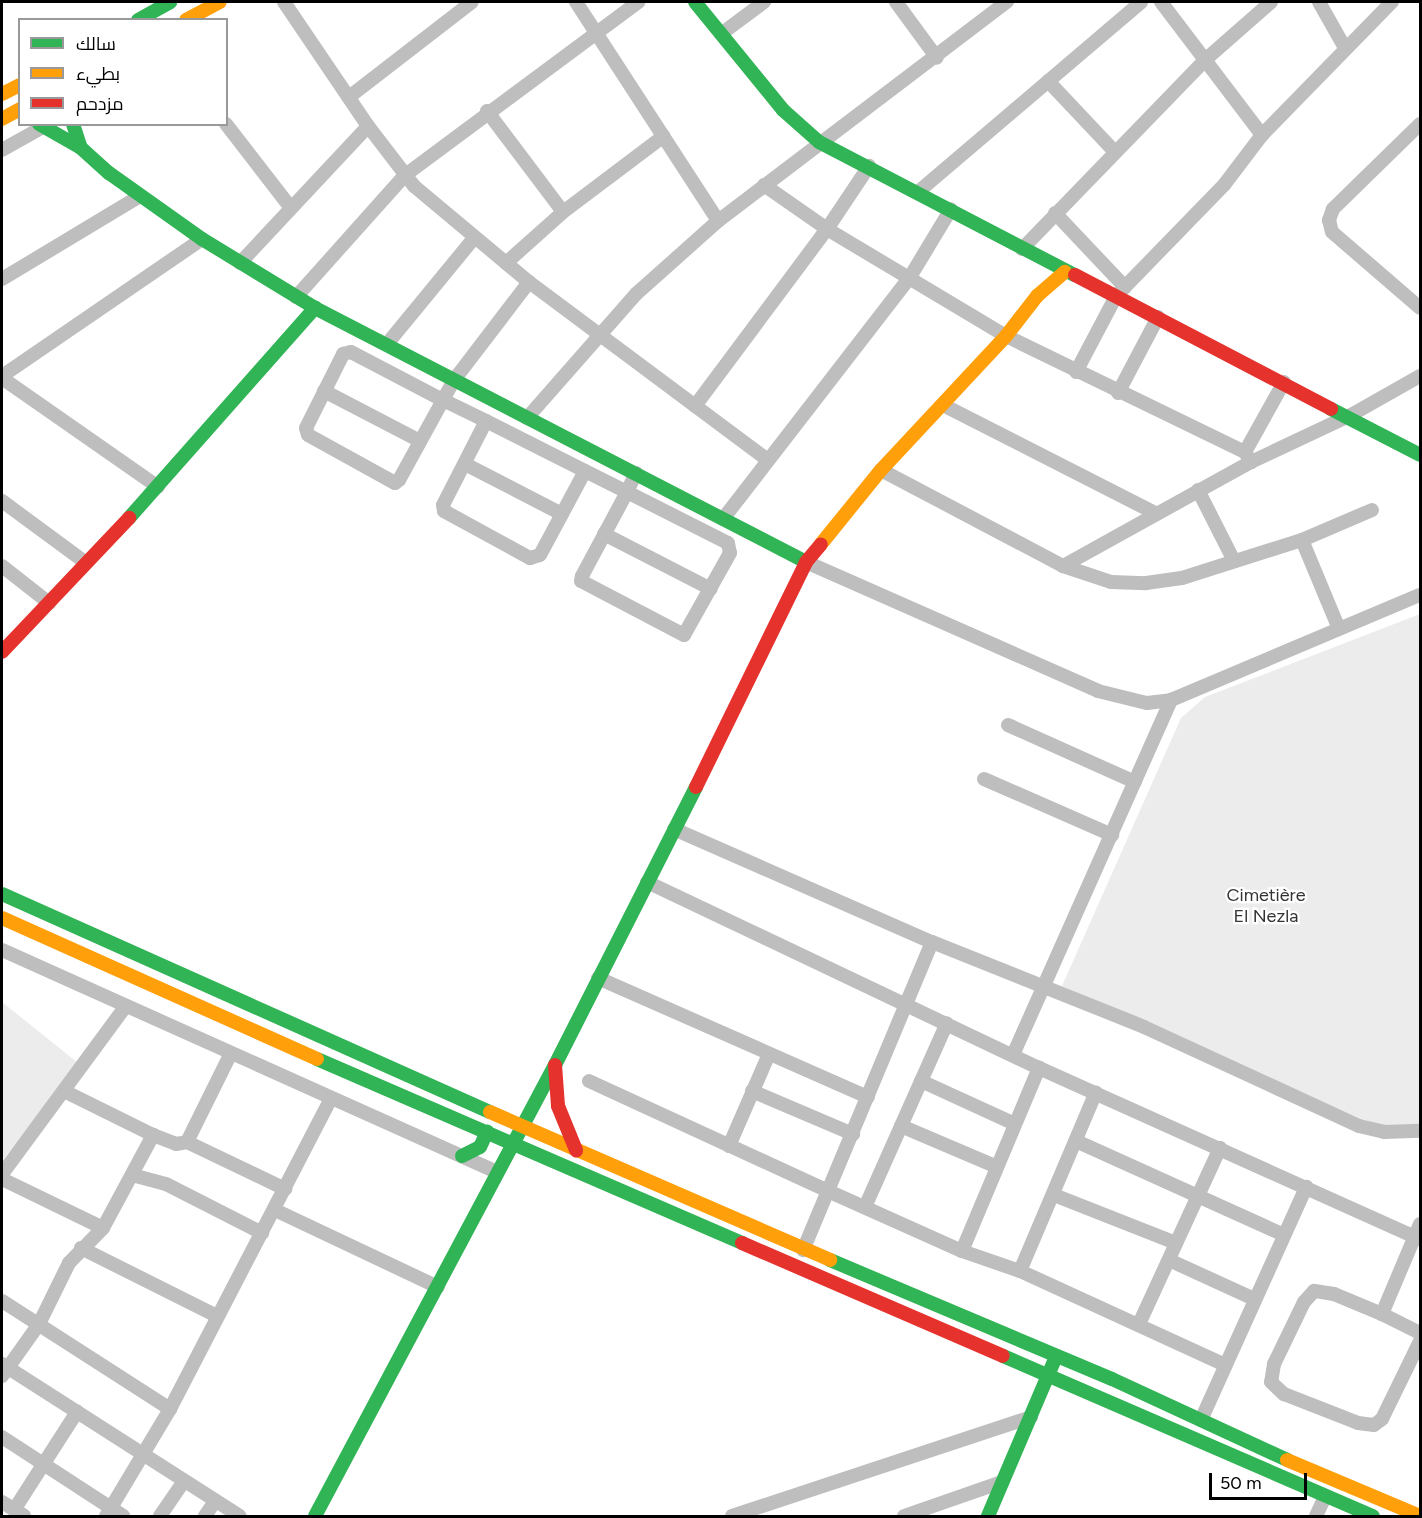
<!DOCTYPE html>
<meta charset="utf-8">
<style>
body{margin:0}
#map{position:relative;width:1422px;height:1518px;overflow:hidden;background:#fff;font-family:Figtree,Cairo,sans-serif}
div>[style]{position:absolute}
.green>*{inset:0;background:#ececec}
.street>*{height:14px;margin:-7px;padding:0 7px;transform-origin:7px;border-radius:7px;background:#bebebe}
.fast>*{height:14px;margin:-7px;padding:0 7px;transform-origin:7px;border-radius:7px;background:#30b455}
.slow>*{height:14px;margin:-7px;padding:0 7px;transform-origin:7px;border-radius:7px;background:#ff9f0a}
.jam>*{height:14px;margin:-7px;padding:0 7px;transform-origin:7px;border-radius:7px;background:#e5322d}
span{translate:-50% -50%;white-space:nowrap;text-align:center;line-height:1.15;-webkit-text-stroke:4.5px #fff;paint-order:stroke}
.park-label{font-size:18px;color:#333}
.frame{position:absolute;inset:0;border:3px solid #000;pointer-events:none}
.legend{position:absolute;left:18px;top:18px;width:210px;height:108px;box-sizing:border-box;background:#fff;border:2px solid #999;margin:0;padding:8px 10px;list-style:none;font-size:18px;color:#000}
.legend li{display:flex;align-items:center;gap:12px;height:30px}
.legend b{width:30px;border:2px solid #999}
.scale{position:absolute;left:1209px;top:1473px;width:98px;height:27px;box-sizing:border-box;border:3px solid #000;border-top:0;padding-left:8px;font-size:18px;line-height:21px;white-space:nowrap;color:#000;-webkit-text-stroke:4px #fff;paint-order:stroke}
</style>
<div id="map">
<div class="green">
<i style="clip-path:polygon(1420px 614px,1420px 1125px,1375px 1125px,1062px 986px,1181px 718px,1205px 697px)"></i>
<i style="clip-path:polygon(2px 1002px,78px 1063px,2px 1161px)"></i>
</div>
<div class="street">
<i style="left:284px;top:2px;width:150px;rotate:55.9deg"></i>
<i style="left:368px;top:126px;width:76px;rotate:52.5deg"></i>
<i style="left:414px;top:186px;width:150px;rotate:39.9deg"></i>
<i style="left:529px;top:282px;width:298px;rotate:36.7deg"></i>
<i style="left:576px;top:2px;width:261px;rotate:57deg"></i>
<i style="left:896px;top:2px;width:69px;rotate:53.8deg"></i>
<i style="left:1319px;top:2px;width:53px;rotate:60.5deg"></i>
<i style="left:721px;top:34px;width:54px;rotate:-36.7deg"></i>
<i style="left:1048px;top:81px;width:98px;rotate:46.7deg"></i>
<i style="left:349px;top:97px;width:155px;rotate:-37.7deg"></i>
<i style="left:487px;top:111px;width:126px;rotate:53deg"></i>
<i style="left:226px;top:124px;width:106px;rotate:52.3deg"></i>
<i style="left:1420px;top:124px;width:122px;rotate:135.7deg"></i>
<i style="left:1333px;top:209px;width:12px;rotate:110deg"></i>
<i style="left:1329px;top:220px;width:12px;rotate:76deg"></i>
<i style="left:1332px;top:232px;width:116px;rotate:40.8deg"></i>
<i style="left:1262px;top:135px;width:186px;rotate:-45.7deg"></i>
<i style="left:2px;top:150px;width:47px;rotate:-29.3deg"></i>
<i style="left:764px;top:185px;width:77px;rotate:34.9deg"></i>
<i style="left:827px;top:229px;width:209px;rotate:30.9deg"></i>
<i style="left:1006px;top:336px;width:266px;rotate:25.9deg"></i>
<i style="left:1245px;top:452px;width:12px;rotate:59deg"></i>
<i style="left:918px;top:192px;width:293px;rotate:-40.4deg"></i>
<i style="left:1055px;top:213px;width:102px;rotate:46.6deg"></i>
<i style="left:1022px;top:249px;width:263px;rotate:-45.9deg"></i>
<i style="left:1205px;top:60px;width:88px;rotate:-41.3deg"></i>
<i style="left:240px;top:263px;width:187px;rotate:-46.9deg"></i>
<i style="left:506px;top:263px;width:76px;rotate:-41.8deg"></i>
<i style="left:563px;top:212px;width:126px;rotate:-37deg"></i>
<i style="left:2px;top:279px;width:161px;rotate:-31deg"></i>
<i style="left:529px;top:282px;width:123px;rotate:127.4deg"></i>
<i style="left:454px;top:380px;width:114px;rotate:118.8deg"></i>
<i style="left:399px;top:480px;width:5px;rotate:143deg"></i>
<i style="left:395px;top:483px;width:99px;rotate:-151.1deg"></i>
<i style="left:308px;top:435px;width:7px;rotate:-106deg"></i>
<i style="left:306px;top:428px;width:83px;rotate:-63.4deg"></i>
<i style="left:343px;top:354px;width:8px;rotate:-14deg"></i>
<i style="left:351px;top:352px;width:104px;rotate:27.6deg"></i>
<i style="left:443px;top:400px;width:48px;rotate:26deg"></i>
<i style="left:486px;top:421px;width:111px;rotate:26.8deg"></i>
<i style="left:585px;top:471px;width:47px;rotate:26.6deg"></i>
<i style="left:627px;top:492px;width:113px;rotate:26.8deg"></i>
<i style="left:728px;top:543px;width:10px;rotate:79deg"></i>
<i style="left:730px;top:553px;width:94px;rotate:119.3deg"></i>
<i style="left:684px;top:635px;width:116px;rotate:-152.3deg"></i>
<i style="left:581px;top:581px;width:5px;rotate:-79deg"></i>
<i style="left:582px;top:576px;width:95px;rotate:-61.8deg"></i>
<i style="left:627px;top:492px;width:21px;rotate:-65deg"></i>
<i style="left:296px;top:297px;width:162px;rotate:-48.2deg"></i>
<i style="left:404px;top:176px;width:292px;rotate:-36.6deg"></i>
<i style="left:387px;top:344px;width:137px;rotate:-50.6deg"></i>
<i style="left:1076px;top:372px;width:86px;rotate:-62.2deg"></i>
<i style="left:1116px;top:296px;width:155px;rotate:-45.8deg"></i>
<i style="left:1224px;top:185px;width:63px;rotate:-52.8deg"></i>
<i style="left:1262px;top:135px;width:167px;rotate:-127.2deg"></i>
<i style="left:2px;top:376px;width:242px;rotate:-34.4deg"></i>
<i style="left:2px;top:378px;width:190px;rotate:34.9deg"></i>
<i style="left:324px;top:391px;width:108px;rotate:27.5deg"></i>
<i style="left:1118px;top:393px;width:86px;rotate:-62.2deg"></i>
<i style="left:943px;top:405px;width:238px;rotate:27deg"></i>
<i style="left:695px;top:406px;width:221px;rotate:-53.3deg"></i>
<i style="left:827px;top:229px;width:76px;rotate:-56.3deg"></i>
<i style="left:527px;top:418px;width:165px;rotate:-48.7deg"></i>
<i style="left:636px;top:294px;width:110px;rotate:-41.7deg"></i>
<i style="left:718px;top:221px;width:363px;rotate:-37.2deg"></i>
<i style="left:486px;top:421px;width:94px;rotate:117.1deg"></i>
<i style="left:443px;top:505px;width:6px;rotate:81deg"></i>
<i style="left:444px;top:511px;width:98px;rotate:28.7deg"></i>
<i style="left:530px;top:558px;width:10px;rotate:-17deg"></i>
<i style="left:540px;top:555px;width:95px;rotate:-61.8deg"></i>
<i style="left:1245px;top:452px;width:80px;rotate:-60.9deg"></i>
<i style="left:465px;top:464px;width:109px;rotate:27.3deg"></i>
<i style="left:881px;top:470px;width:206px;rotate:27.8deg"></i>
<i style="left:1063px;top:566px;width:215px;rotate:-29deg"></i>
<i style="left:1251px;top:462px;width:110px;rotate:-25.2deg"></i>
<i style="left:1351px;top:415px;width:79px;rotate:-29.5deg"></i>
<i style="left:1198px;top:490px;width:80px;rotate:63.1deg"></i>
<i style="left:2px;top:501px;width:104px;rotate:36.4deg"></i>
<i style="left:723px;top:519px;width:306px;rotate:-52.3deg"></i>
<i style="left:910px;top:277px;width:79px;rotate:-58.9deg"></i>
<i style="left:604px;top:534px;width:120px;rotate:27.2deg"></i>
<i style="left:1302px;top:540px;width:96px;rotate:67.4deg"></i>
<i style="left:806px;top:562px;width:319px;rotate:23.8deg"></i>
<i style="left:1098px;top:691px;width:50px;rotate:13.8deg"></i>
<i style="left:1147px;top:703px;width:24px;rotate:-7deg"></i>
<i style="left:1171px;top:700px;width:270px;rotate:-22.9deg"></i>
<i style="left:2px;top:566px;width:60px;rotate:38.2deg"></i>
<i style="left:1063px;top:566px;width:51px;rotate:18.4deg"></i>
<i style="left:1111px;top:582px;width:35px;rotate:2deg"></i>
<i style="left:1146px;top:583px;width:36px;rotate:-8deg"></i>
<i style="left:1182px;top:578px;width:126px;rotate:-17.6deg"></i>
<i style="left:1302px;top:540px;width:76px;rotate:-23.2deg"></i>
<i style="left:1008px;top:725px;width:139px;rotate:24.2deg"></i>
<i style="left:984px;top:779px;width:140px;rotate:23.6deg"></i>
<i style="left:674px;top:829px;width:282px;rotate:23.7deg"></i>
<i style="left:932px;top:942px;width:334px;rotate:112.7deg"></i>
<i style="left:647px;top:882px;width:434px;rotate:25.4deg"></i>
<i style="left:1039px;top:1068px;width:418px;rotate:24.2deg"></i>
<i style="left:932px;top:942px;width:228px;rotate:21.8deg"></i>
<i style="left:1144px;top:1027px;width:237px;rotate:24.7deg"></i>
<i style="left:1359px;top:1126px;width:26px;rotate:13deg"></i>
<i style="left:1384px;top:1132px;width:36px;rotate:-2deg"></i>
<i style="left:2px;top:950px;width:543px;rotate:24.16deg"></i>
<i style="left:598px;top:978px;width:295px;rotate:23.8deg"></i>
<i style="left:1013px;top:1055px;width:389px;rotate:-66deg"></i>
<i style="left:589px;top:1081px;width:263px;rotate:24.7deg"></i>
<i style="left:828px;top:1191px;width:147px;rotate:24.1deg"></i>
<i style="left:962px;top:1251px;width:61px;rotate:19deg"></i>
<i style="left:1020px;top:1271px;width:226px;rotate:24.6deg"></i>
<i style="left:921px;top:1081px;width:103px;rotate:24.6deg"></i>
<i style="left:752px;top:1091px;width:110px;rotate:23.1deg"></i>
<i style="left:66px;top:1092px;width:97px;rotate:26.3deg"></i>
<i style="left:153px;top:1135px;width:25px;rotate:21deg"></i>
<i style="left:176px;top:1144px;width:11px;rotate:-10deg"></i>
<i style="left:187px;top:1142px;width:109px;rotate:25.6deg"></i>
<i style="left:901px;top:1126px;width:104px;rotate:23.1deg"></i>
<i style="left:1076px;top:1141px;width:228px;rotate:24.3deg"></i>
<i style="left:187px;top:1142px;width:97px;rotate:-63.7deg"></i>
<i style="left:729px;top:1146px;width:100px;rotate:-66.5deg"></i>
<i style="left:2px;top:1174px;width:207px;rotate:-53.6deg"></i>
<i style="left:132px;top:1175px;width:35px;rotate:15deg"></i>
<i style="left:166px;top:1184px;width:108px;rotate:27deg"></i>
<i style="left:2px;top:1179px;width:112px;rotate:25.9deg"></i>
<i style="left:103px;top:1228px;width:49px;rotate:134.2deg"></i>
<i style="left:69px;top:1263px;width:68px;rotate:116.2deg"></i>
<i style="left:39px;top:1324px;width:64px;rotate:125.4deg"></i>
<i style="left:1054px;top:1195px;width:131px;rotate:21.5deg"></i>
<i style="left:865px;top:1207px;width:201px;rotate:-66deg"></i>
<i style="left:275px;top:1210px;width:180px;rotate:25.3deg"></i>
<i style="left:1420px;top:1224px;width:98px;rotate:112.9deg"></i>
<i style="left:1382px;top:1314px;width:42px;rotate:26.6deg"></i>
<i style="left:103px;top:1228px;width:106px;rotate:-61.7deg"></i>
<i style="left:81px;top:1248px;width:152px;rotate:26.6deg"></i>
<i style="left:962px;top:1251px;width:199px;rotate:-67.2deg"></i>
<i style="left:1169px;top:1260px;width:94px;rotate:24.6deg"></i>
<i style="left:1020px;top:1271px;width:194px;rotate:-67deg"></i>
<i style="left:2px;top:1301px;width:200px;rotate:32.7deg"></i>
<i style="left:170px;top:1409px;width:349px;rotate:-62.6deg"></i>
<i style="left:1382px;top:1314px;width:52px;rotate:-157.4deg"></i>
<i style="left:1334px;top:1294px;width:20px;rotate:-171deg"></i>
<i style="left:1314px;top:1291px;width:15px;rotate:132deg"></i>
<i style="left:1304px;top:1302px;width:69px;rotate:115.8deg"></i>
<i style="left:1274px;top:1364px;width:18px;rotate:99deg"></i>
<i style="left:1271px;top:1382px;width:18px;rotate:43deg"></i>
<i style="left:1284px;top:1394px;width:79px;rotate:21.4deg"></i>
<i style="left:1358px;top:1423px;width:16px;rotate:7deg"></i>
<i style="left:1374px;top:1425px;width:10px;rotate:-37deg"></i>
<i style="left:1382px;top:1419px;width:87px;rotate:-64deg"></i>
<i style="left:1139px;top:1324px;width:194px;rotate:-65.3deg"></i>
<i style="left:2px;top:1364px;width:282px;rotate:32.6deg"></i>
<i style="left:1201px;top:1420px;width:256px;rotate:-65.7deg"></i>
<i style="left:2px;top:1437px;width:145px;rotate:33.1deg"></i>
<i style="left:2px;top:1502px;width:26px;rotate:32deg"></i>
<i style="left:14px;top:1510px;width:117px;rotate:-57.3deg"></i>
<i style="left:106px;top:1516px;width:125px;rotate:-59.1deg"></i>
<i style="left:160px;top:1516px;width:42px;rotate:-55.6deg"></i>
<i style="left:205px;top:1516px;width:18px;rotate:-56deg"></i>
<i style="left:732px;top:1516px;width:315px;rotate:-18.3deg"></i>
<i style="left:904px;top:1516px;width:104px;rotate:-19.1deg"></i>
<i style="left:1316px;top:1516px;width:21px;rotate:-65deg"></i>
</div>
<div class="fast">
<i style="left:695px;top:2px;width:139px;rotate:50.8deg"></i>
<i style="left:783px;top:110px;width:48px;rotate:41.6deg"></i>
<i style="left:819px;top:142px;width:288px;rotate:27.5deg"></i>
<i style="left:138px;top:20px;width:37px;rotate:-29deg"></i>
<i style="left:39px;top:124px;width:48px;rotate:29.7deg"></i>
<i style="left:81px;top:148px;width:38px;rotate:42deg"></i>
<i style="left:109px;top:173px;width:114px;rotate:35.4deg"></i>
<i style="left:202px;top:239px;width:132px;rotate:31.4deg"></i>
<i style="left:315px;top:308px;width:553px;rotate:27.35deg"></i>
<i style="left:73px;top:124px;width:25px;rotate:72deg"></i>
<i style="left:1331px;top:409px;width:100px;rotate:27.3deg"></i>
<i style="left:129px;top:518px;width:281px;rotate:-48.5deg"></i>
<i style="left:2px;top:894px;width:534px;rotate:24.07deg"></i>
<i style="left:317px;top:1059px;width:463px;rotate:23.4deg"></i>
<i style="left:462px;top:1156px;width:20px;rotate:-27deg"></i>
<i style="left:480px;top:1147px;width:17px;rotate:-65deg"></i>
<i style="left:830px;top:1260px;width:306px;rotate:22.9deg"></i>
<i style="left:1112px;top:1379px;width:193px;rotate:24.8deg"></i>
<i style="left:1003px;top:1356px;width:403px;rotate:23.4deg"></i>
<i style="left:315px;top:1516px;width:511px;rotate:-61.98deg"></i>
<i style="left:555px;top:1065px;width:312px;rotate:-63.1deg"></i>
<i style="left:988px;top:1516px;width:168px;rotate:-66.9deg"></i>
</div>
<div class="slow">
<i style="left:186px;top:20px;width:38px;rotate:-28deg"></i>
<i style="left:2px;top:94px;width:20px;rotate:-27deg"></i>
<i style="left:2px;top:119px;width:21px;rotate:-29deg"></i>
<i style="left:821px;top:544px;width:95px;rotate:-51deg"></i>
<i style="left:881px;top:470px;width:183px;rotate:-47deg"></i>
<i style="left:1006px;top:336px;width:51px;rotate:-52.2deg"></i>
<i style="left:1037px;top:296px;width:37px;rotate:-41deg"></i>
<i style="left:2px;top:918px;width:345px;rotate:24.1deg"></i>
<i style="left:490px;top:1112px;width:371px;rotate:23.5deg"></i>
<i style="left:1287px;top:1460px;width:144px;rotate:22.8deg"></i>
</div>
<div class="jam">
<i style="left:1075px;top:275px;width:289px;rotate:27.6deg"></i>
<i style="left:2px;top:652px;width:185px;rotate:-46.5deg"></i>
<i style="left:696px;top:787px;width:250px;rotate:-63.9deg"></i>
<i style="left:806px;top:562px;width:23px;rotate:-50deg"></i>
<i style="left:555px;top:1065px;width:41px;rotate:85.8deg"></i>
<i style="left:558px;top:1106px;width:48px;rotate:67.8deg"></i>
<i style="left:742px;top:1243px;width:284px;rotate:23.4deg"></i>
</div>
<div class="park-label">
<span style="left:1266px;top:906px">Cimetière<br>El Nezla</span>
</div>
<div class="frame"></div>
<ul class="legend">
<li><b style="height:8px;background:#30b455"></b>سالك</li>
<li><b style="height:8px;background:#ff9f0a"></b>بطيء</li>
<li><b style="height:8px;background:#e5322d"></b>مزدحم</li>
</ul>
<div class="scale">50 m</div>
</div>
